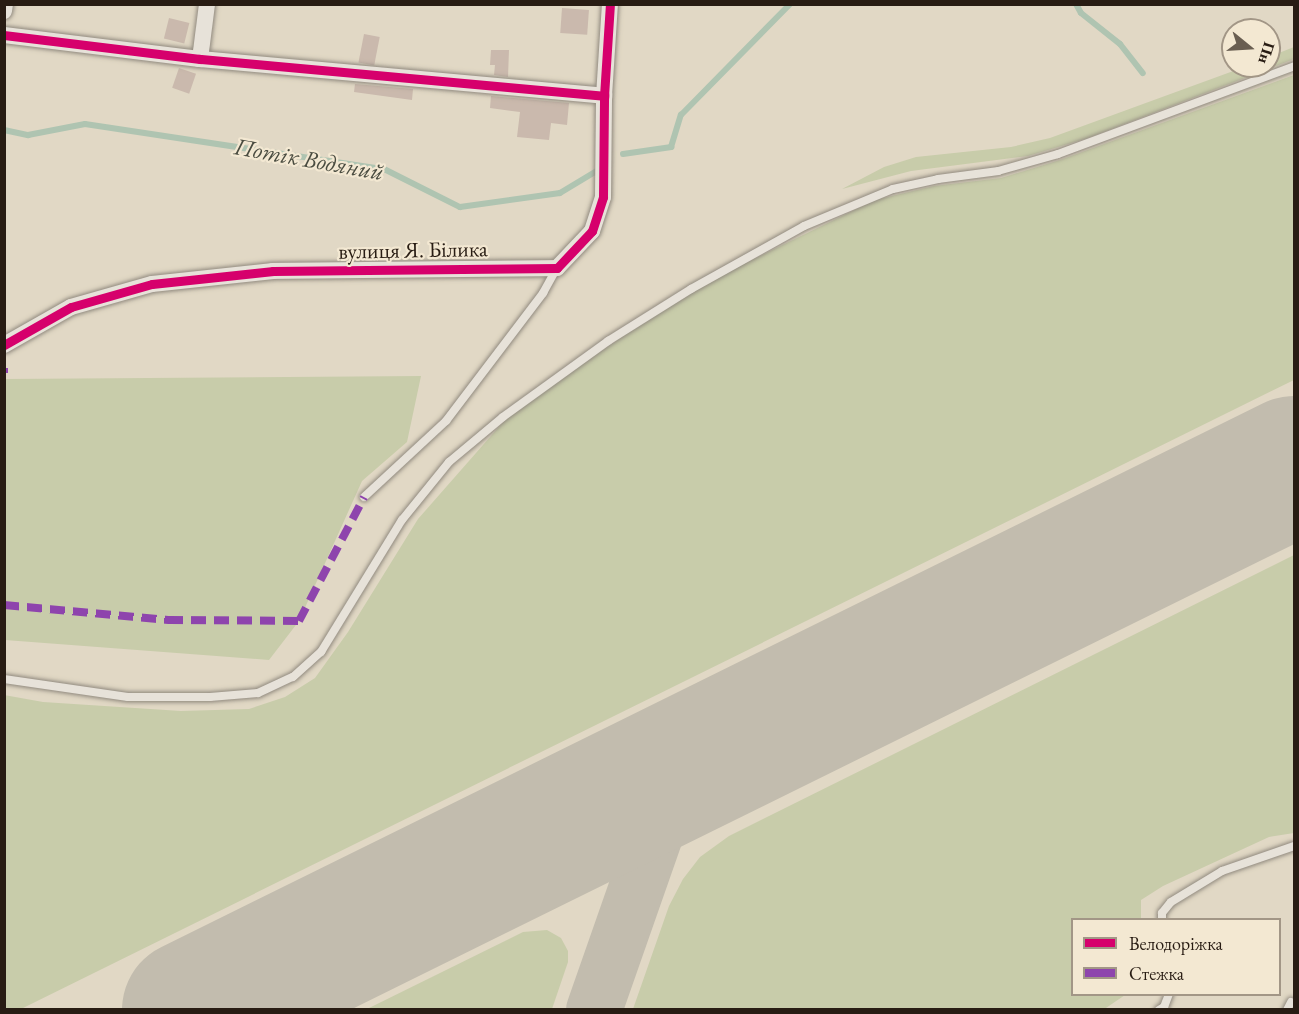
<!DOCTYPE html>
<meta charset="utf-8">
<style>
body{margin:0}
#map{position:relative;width:1299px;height:1014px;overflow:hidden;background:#e1d8c5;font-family:"EB Garamond",serif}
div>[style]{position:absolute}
.green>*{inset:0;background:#c8ccaa}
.stream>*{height:6px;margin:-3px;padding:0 3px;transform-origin:3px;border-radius:3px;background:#afc4b1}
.taxiway>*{height:56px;margin:-28px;padding:0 28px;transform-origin:28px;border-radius:28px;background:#c2bcae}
.runway>*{height:140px;margin:-70px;padding:0 70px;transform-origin:70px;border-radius:70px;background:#c2bcae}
.building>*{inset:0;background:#cab9ad;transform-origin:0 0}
.roads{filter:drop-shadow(0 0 2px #918a7f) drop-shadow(0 0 2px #918a7f)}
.service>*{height:8px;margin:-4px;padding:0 4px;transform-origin:4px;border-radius:4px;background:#e7e2d9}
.minor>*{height:16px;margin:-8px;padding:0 8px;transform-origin:8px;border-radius:8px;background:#e7e2d9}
.quiet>*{height:8px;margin-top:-4px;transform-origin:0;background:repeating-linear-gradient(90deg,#8e44ad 0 15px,transparent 0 23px)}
.cycleway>*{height:9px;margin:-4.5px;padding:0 4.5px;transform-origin:4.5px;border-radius:4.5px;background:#d6006c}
span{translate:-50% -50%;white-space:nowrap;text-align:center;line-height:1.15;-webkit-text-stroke:4.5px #f3e8d2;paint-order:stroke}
.street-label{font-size:22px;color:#281c13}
.water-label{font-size:24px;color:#4a4c40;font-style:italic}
.frame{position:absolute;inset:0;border:6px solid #281c13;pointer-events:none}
.legend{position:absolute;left:1071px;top:918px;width:210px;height:78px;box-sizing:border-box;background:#f3e8d2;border:2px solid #a29686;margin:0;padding:8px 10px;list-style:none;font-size:18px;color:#281c13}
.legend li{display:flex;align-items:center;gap:12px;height:30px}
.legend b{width:30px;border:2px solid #a29686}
.north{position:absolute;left:1221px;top:18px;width:60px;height:60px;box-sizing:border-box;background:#f3e8d2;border:2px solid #a29686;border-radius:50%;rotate:108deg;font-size:16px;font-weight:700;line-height:24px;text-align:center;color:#281c13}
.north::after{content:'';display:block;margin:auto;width:21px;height:27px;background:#695e51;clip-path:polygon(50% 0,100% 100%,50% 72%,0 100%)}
</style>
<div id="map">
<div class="green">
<i style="clip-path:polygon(1294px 47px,1294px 59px,1088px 138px,1028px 156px,911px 171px,842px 189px,884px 167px,916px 157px,1011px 147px,1050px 138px,1247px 66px,1269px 66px,1269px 57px)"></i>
<i style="clip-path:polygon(1294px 75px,1294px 380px,21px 1009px,5px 1009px,4px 695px,43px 702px,181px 711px,249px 709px,285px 697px,315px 678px,348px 632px,418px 519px,512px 412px,647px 320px,717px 277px,875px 200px,934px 186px,1001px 178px,1060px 160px)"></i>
<i style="clip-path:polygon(421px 376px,407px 442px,362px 481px,299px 621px,269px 660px,5px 640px,5px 379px)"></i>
<i style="clip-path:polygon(1294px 555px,1294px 833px,1269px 837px,1163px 886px,1141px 900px,1141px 919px,1072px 920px,1072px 994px,1125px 995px,1103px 1010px,633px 1009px,669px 906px,683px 879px,700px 857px,729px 836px)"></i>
<i style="clip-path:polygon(547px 930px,561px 938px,568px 951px,568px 962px,552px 1009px,367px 1009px,523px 932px)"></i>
</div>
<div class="stream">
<i style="left:1076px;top:4px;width:10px;rotate:61deg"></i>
<i style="left:1081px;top:13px;width:50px;rotate:38.5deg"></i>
<i style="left:1120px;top:44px;width:37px;rotate:52deg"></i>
<i style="left:4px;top:130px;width:25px;rotate:12deg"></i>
<i style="left:28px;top:135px;width:58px;rotate:-10.9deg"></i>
<i style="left:85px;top:124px;width:302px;rotate:8.6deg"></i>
<i style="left:384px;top:169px;width:85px;rotate:26.6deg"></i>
<i style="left:460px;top:207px;width:101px;rotate:-8deg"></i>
<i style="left:560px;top:193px;width:47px;rotate:-31deg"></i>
<i style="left:623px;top:154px;width:49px;rotate:-8.3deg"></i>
<i style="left:671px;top:147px;width:34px;rotate:-73deg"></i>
<i style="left:681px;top:115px;width:156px;rotate:-45.5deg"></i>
</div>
<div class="taxiway">
<i style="left:594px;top:1010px;width:209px;rotate:-70.7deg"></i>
<i style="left:663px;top:813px;width:40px;rotate:-56deg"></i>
<i style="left:685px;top:780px;width:21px;rotate:-43deg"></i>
<i style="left:700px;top:766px;width:74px;rotate:-30.7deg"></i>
</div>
<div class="runway">
<i style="left:192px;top:1010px;width:1229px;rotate:-26.27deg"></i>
</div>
<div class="building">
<i style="left:562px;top:8px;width:27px;height:25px;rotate:4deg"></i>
<i style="left:169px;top:18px;width:21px;height:21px;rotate:14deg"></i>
<i style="left:364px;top:34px;width:16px;height:29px;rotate:11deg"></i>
<i style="clip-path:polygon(491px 50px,509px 50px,508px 77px,494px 75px,495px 65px,490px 65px)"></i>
<i style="left:179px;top:68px;width:18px;height:21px;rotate:19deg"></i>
<i style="clip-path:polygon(355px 84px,413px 89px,412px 100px,354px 92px)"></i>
<i style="clip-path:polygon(491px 96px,569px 103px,567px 125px,551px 123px,549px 140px,517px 137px,520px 112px,490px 108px)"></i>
</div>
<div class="roads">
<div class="service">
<i style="left:364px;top:497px;width:112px;rotate:-42.8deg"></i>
<i style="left:446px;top:421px;width:161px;rotate:-52.8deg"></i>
<i style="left:543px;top:293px;width:29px;rotate:-61deg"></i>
<i style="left:4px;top:679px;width:125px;rotate:8.3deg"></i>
<i style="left:128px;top:697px;width:82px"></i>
<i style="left:210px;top:697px;width:48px;rotate:-4.8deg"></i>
<i style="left:258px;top:693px;width:38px;rotate:-25deg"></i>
<i style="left:293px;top:677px;width:38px;rotate:-42deg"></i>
<i style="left:321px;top:652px;width:155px;rotate:-58.5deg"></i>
<i style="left:402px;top:520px;width:75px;rotate:-51deg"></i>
<i style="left:449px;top:462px;width:70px;rotate:-39.8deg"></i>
<i style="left:503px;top:417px;width:130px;rotate:-35.9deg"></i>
<i style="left:608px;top:341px;width:98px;rotate:-32.1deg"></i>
<i style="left:691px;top:289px;width:129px;rotate:-29.1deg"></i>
<i style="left:804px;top:226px;width:96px;rotate:-22.6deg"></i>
<i style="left:893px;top:189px;width:46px;rotate:-12.5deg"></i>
<i style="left:938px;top:179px;width:61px;rotate:-7.6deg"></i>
<i style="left:998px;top:171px;width:62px;rotate:-15.8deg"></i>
<i style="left:1058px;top:154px;width:252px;rotate:-20.4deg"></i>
<i style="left:1162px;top:920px;width:7px;rotate:-90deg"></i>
<i style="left:1162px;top:913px;width:14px;rotate:-51deg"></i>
<i style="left:1171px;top:902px;width:60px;rotate:-31.3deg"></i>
<i style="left:1222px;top:871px;width:76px;rotate:-19.1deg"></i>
<i style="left:1159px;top:1010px;width:6px;rotate:-31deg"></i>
<i style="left:1164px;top:1007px;width:14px;rotate:-69deg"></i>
<i style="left:1287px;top:1010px;width:9px;rotate:-63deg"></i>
</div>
<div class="minor">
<i style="left:4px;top:11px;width:7px;rotate:-82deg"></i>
<i style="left:4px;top:35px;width:197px;rotate:7deg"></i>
<i style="left:200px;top:59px;width:406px;rotate:5.2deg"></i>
<i style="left:200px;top:59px;width:55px;rotate:-82.7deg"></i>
<i style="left:4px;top:345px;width:77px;rotate:-29.6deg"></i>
<i style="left:71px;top:307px;width:84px;rotate:-15.9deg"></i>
<i style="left:152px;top:284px;width:122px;rotate:-6.1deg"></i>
<i style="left:273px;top:271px;width:284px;rotate:-0.6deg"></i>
<i style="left:557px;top:268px;width:51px;rotate:-46.6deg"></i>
<i style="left:592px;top:231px;width:36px;rotate:-72deg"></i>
<i style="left:603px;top:197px;width:101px;rotate:-89.4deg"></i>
<i style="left:604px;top:96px;width:92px;rotate:-86.3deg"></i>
</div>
</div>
<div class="quiet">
<i style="left:4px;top:368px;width:5px;rotate:90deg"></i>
<i style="left:4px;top:605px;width:165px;rotate:5.2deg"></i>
<i style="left:168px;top:620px;width:131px;rotate:0.4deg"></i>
<i style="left:299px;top:621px;width:140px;rotate:-62.3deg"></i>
</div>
<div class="cycleway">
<i style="left:4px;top:35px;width:197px;rotate:7deg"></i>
<i style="left:200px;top:59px;width:406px;rotate:5.2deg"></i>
<i style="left:4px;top:345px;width:77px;rotate:-29.6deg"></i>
<i style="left:71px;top:307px;width:84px;rotate:-15.9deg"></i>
<i style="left:152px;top:284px;width:122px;rotate:-6.1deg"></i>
<i style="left:273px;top:271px;width:284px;rotate:-0.6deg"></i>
<i style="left:557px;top:268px;width:51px;rotate:-46.6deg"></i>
<i style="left:592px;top:231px;width:36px;rotate:-72deg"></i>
<i style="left:603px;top:197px;width:101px;rotate:-89.4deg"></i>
<i style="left:604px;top:96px;width:92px;rotate:-86.3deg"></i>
</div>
<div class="street-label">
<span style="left:413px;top:250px;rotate:-1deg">вулиця Я. Білика</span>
</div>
<div class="water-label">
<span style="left:309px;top:159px;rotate:10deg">Потік Водяний</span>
</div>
<div class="frame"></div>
<ul class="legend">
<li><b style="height:8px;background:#d6006c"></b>Велодоріжка</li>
<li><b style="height:8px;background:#8e44ad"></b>Стежка</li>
</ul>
<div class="north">Пн</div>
</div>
